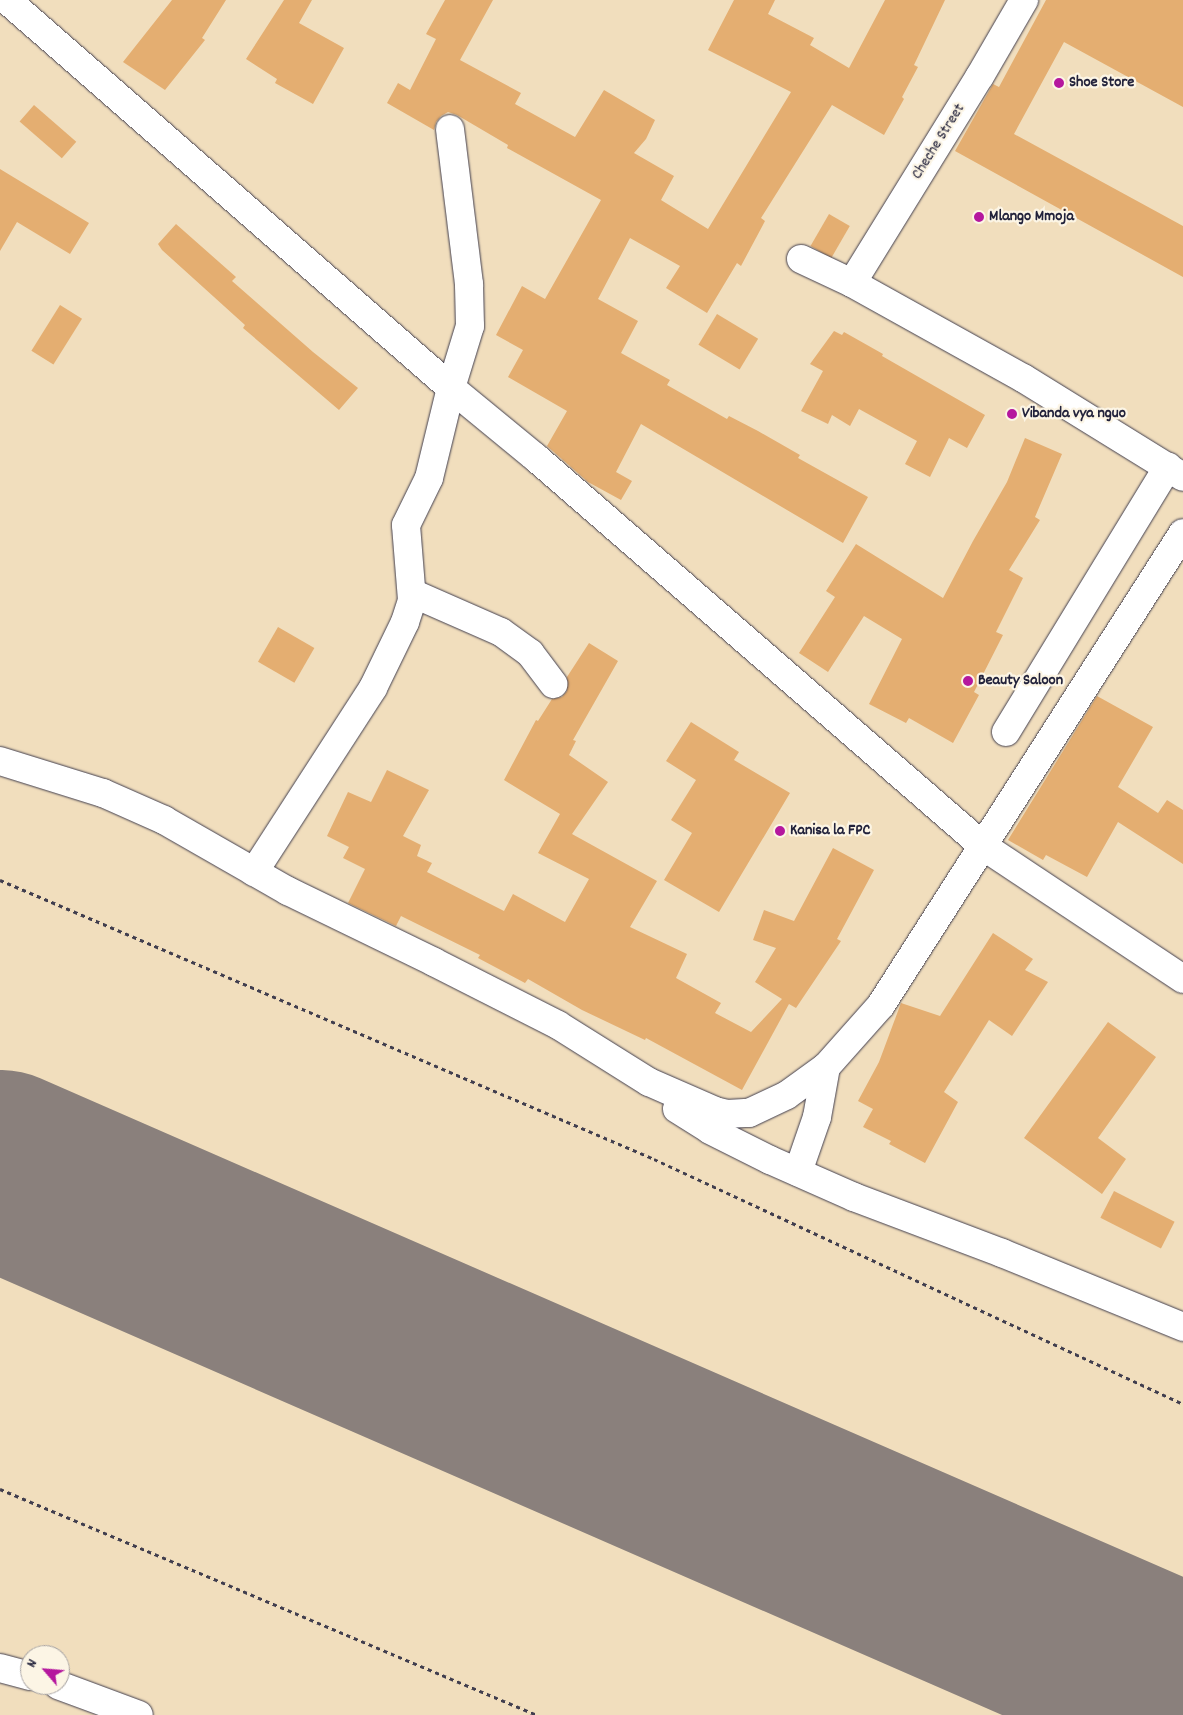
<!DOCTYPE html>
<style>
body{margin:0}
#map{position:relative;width:1183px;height:1715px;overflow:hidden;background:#f1debd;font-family:Dekko,sans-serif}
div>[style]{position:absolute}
.runway>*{height:199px;margin:-99.5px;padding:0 99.5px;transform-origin:99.5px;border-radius:99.5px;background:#8a807c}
.building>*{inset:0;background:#e4ae71;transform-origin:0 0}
.path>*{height:3px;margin-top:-1.5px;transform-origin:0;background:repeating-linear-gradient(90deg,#413e4e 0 4px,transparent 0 8px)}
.roads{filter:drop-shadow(0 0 1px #413e4e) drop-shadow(0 0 1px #413e4e)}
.street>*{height:28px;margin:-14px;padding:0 14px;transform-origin:14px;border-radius:14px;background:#fff}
.dots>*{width:14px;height:14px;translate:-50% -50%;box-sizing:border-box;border:2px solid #fcf5e5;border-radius:50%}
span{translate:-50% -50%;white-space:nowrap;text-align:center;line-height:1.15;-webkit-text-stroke:4.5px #fcf5e5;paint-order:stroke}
.poi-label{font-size:16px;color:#22223b;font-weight:700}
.left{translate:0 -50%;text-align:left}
.street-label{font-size:16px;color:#22223b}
.north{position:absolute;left:20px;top:1645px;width:50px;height:50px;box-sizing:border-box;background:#fcf5e5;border:1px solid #a5a1a1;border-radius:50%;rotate:297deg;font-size:14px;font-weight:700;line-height:20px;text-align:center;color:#22223b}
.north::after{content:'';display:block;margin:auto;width:18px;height:22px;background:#b5179e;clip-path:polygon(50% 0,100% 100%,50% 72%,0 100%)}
</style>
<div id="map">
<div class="runway">
<i style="left:0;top:1169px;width:1291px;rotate:23.57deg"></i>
</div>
<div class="building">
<i style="clip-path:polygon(172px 0,226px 0,202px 38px,205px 40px,165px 90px,123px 62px)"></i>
<i style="clip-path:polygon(284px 0,312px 0,299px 23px,344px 48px,313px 104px,275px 83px,277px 79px,246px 59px)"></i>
<i style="clip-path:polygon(445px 0,493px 0,460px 60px,521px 93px,515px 104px,575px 137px,604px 90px,655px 120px,646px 139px,634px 153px,674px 176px,661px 200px,708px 229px,791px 92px,708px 50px,734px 0,775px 0,768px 14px,814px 38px,810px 45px,849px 68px,885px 0,945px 0,914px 65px,918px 67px,902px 97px,904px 99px,884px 135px,832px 105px,761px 218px,765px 221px,741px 266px,737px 263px,707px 313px,666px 288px,680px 266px,630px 238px,598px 299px,638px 321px,621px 353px,670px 380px,667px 385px,727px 419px,729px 416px,758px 431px,800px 455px,798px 458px,868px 497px,843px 543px,641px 424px,616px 472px,632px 481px,621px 500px,588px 482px,547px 446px,567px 411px,508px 377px,523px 350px,496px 335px,522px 286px,545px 299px,601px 200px,507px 148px,508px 145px,457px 115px,448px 112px,441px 116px,436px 122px,434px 130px,387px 103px,398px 83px,410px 90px,436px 39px,426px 34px)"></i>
<i style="clip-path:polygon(1046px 0,1183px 0,1183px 107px,1064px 42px,1014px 134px,1183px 226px,1183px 277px,955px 151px,993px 84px,999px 87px)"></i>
<i style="left:34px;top:105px;width:56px;height:22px;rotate:41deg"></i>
<i style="clip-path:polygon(0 169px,89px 223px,70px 254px,17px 222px,0 251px)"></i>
<i style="left:829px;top:214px;width:24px;height:37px;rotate:30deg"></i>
<i style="clip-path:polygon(176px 224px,236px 277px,232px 281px,313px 352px,358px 388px,339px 410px,243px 328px,245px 325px,162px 250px,158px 244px)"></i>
<i style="left:60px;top:305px;width:26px;height:54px;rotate:32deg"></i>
<i style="left:717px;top:314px;width:48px;height:36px;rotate:31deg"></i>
<i style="clip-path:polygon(834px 331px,842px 335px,844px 332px,883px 354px,882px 356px,985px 415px,967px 448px,949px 438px,930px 477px,905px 464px,917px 441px,859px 409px,850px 426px,832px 415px,828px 424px,801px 411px,823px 371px,810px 364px)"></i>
<i style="clip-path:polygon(1025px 438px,1062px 454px,1035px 517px,1040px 520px,1009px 570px,1023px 578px,996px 632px,1003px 635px,974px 692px,979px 695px,953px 743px,909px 718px,906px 723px,869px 704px,902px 639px,864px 616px,828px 672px,799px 653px,835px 597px,826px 591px,856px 544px,943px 598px,973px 541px,1007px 482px)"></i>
<i style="left:278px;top:627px;width:42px;height:40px;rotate:30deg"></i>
<i style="clip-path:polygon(589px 643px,618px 661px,573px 740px,576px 741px,569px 755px,608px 782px,572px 834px,657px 881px,630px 927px,687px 954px,676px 978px,721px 1003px,715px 1013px,751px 1032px,782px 999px,755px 982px,776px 948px,753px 940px,764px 910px,794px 921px,833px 848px,874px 870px,837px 939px,841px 941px,796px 1008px,789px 1004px,742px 1090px,646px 1038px,645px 1040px,582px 1010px,528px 979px,525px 983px,478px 958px,480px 955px,401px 916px,396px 926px,348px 903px,365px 869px,343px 858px,349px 847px,327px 836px,348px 792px,371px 802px,387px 770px,429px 790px,403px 836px,421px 845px,417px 856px,432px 863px,427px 872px,504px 911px,513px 894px,565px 922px,589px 879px,538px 853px,560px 814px,504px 780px,536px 720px,538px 721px,552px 699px,562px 697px,567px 691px,567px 677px)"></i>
<i style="clip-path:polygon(1097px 696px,1153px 727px,1118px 787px,1158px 813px,1167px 800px,1183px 810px,1183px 864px,1118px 822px,1087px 877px,1046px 855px,1043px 860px,1008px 840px)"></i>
<i style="clip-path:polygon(691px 722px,739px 752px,734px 760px,790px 793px,719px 912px,664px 880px,692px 833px,671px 820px,696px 780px,666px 761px)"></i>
<i style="clip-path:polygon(993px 933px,1033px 959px,1025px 970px,1048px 982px,1012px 1036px,989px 1020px,944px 1092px,958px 1102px,925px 1163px,889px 1144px,891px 1141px,863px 1127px,873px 1109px,858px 1101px,879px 1062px,901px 1003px,940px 1016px)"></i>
<i style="clip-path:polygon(1108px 1022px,1156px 1057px,1098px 1138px,1126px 1159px,1102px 1194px,1024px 1138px)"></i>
<i style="left:1114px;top:1191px;width:68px;height:30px;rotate:27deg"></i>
</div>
<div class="path">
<i style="left:0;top:880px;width:711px;rotate:23.1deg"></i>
<i style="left:654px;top:1159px;width:583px;rotate:24.85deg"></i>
<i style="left:0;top:1489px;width:583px;rotate:22.82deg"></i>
</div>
<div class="roads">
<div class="street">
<i style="left:7px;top:0;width:590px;rotate:41.15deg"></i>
<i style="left:451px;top:388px;width:109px;rotate:39.4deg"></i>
<i style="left:535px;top:457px;width:593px;rotate:40.97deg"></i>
<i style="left:983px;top:846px;width:240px;rotate:33.6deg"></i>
<i style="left:801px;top:259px;width:56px;rotate:25.2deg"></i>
<i style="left:852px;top:283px;width:196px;rotate:29.1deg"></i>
<i style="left:1023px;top:378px;width:188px;rotate:31.7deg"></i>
<i style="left:852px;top:283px;width:243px;rotate:-58.3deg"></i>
<i style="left:980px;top:76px;width:88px;rotate:-59.9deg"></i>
<i style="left:412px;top:593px;width:97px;rotate:23.7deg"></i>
<i style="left:501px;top:632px;width:36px;rotate:36deg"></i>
<i style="left:530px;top:653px;width:39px;rotate:53deg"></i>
<i style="left:1006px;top:732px;width:311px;rotate:-58.6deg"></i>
<i style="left:0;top:761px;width:108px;rotate:17.3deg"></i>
<i style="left:103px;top:793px;width:67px;rotate:23.9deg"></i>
<i style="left:164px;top:820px;width:143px;rotate:29.8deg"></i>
<i style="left:288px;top:891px;width:162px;rotate:25.9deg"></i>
<i style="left:434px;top:962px;width:139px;rotate:26.9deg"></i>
<i style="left:558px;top:1025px;width:107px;rotate:32.1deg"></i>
<i style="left:649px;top:1082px;width:72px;rotate:23.7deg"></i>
<i style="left:715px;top:1111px;width:12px;rotate:14deg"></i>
<i style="left:727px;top:1114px;width:22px;rotate:-3deg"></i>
<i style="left:749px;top:1113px;width:42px;rotate:-25.3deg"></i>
<i style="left:787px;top:1095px;width:48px;rotate:-35.7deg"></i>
<i style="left:826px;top:1067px;width:83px;rotate:-48.4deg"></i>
<i style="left:881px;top:1005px;width:560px;rotate:-57.39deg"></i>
<i style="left:254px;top:872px;width:219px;rotate:-57.1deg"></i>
<i style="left:373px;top:688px;width:73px;rotate:-64.1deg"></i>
<i style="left:405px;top:622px;width:23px;rotate:-72deg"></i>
<i style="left:412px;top:600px;width:75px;rotate:-94.6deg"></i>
<i style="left:406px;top:525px;width:52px;rotate:-63.9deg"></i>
<i style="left:429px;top:478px;width:93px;rotate:-76.3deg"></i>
<i style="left:451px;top:388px;width:65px;rotate:-73deg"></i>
<i style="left:470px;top:326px;width:42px;rotate:-91.4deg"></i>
<i style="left:469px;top:284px;width:156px;rotate:-97deg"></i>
<i style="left:677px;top:1109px;width:39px;rotate:32deg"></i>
<i style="left:710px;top:1130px;width:67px;rotate:26.6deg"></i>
<i style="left:770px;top:1160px;width:92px;rotate:23.8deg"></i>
<i style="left:854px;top:1197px;width:158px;rotate:20.7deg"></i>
<i style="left:1002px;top:1253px;width:196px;rotate:22.2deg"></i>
<i style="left:798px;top:1172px;width:58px;rotate:-70.9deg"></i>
<i style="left:817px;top:1117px;width:51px;rotate:-79.8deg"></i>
<i style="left:0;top:1668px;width:31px;rotate:15deg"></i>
<i style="left:58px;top:1685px;width:86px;rotate:20.3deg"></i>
</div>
</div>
<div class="dots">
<i style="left:1059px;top:83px;background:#b5179e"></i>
<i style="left:979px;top:217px;background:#b5179e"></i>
<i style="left:1012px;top:414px;background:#b5179e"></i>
<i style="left:968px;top:681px;background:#b5179e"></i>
<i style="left:780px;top:831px;background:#b5179e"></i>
</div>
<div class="poi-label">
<span class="left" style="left:1069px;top:83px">Shoe Store</span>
<span class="left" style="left:989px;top:217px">Mlango Mmoja</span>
<span class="left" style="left:1022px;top:414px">Vibanda vya nguo</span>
<span class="left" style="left:978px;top:681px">Beauty Saloon</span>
<span class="left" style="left:790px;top:831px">Kanisa la FPC</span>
</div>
<div class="street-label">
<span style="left:939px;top:142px;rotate:-58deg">Cheche Street</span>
</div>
<div class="north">N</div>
</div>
